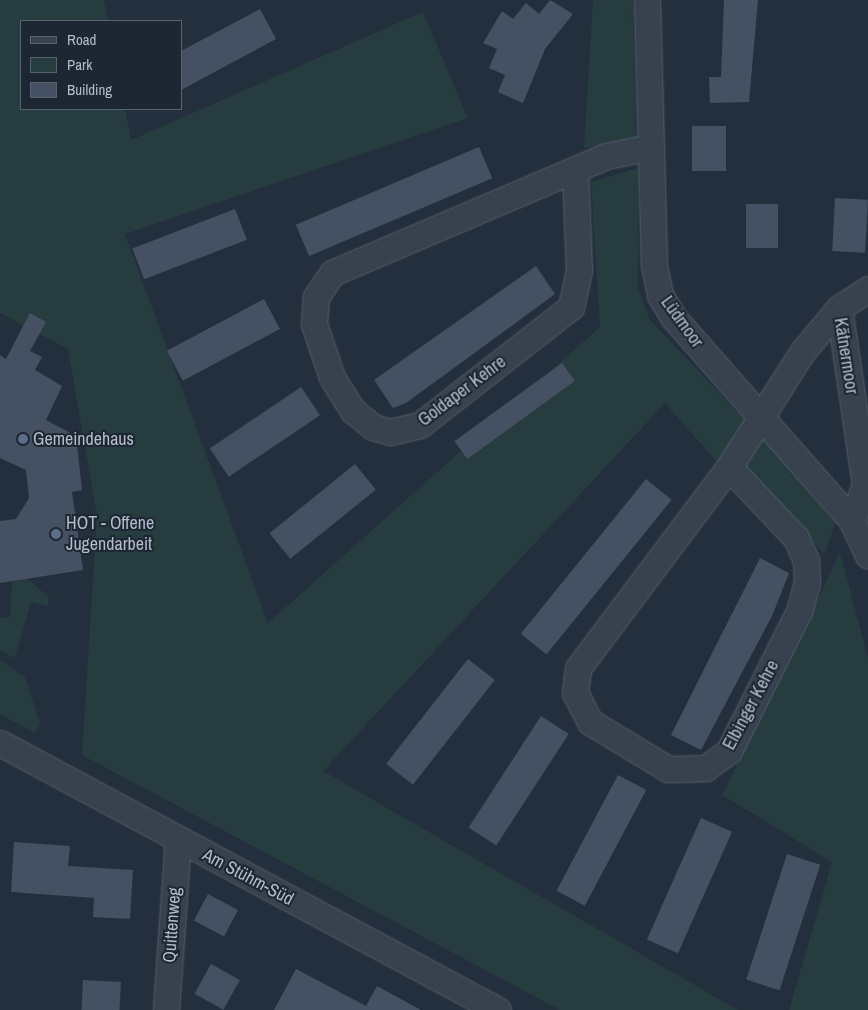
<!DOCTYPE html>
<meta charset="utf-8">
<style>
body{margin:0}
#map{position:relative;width:868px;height:1010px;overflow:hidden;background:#242f3e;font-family:"Archivo Narrow",sans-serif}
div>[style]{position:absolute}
.green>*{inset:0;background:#263c3f}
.building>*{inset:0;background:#455162;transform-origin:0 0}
.roads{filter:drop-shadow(0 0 1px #565f6c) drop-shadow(0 0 1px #565f6c)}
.minor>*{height:25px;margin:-12.5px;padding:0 12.5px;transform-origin:12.5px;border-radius:12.5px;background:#38414e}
.dots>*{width:14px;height:14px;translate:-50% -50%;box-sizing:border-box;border:2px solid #1d2633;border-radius:50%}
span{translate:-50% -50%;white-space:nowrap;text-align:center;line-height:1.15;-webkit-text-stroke:4px #1d2633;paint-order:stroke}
.street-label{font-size:18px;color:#b4bcc9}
.poi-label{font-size:18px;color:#b4bcc9}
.left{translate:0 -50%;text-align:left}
.legend{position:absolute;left:20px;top:20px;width:162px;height:90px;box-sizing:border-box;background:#1d2633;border:1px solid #59626f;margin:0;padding:6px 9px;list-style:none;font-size:15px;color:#b4bcc9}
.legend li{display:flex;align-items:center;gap:10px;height:25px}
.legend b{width:25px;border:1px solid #59626f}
</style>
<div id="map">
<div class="green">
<i style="clip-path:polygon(0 0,104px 0,108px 21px,21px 21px,21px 109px,125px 109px,131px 140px,423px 12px,468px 118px,125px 234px,268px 623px,600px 327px,591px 182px,638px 168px,638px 288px,650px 320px,749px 424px,717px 462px,665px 403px,323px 771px,738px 1010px,560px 1010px,82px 755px,97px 516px,68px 349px,0 313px)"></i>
<i style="clip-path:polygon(593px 0,633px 0,636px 142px,584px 148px)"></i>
<i style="clip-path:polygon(763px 437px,835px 523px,825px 554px,738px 465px)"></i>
<i style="clip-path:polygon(840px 553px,868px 657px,868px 1010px,789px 1010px,832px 862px,722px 795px)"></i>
<i style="clip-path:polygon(19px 572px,49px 597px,48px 606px,31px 602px,15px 658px,0 650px,0 618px,10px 617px,12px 581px,19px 581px)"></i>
<i style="clip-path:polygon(0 660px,25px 677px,40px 723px,35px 733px,0 714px)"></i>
</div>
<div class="building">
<i style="clip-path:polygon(550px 0,573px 14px,545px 49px,523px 103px,498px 92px,505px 75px,489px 68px,497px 49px,483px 43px,502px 11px,513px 19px,526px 3px,539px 14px)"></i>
<i style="clip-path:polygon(724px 0,758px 0,749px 102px,710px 103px,709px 77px,721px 77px)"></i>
<i style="clip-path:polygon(260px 9px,276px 39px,181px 90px,181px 51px)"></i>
<i style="left:692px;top:126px;width:34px;height:45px"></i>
<i style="left:479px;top:147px;width:34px;height:199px;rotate:67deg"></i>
<i style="left:835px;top:198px;width:33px;height:53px;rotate:3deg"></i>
<i style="left:778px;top:204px;width:44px;height:32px;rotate:90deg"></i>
<i style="left:235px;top:209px;width:33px;height:110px;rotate:69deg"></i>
<i style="clip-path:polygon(536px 266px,555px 294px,406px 403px,393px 408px,374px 380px)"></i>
<i style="left:264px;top:299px;width:34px;height:110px;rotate:62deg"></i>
<i style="clip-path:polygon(30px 313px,46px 322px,30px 351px,42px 357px,35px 370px,62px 386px,46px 420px,76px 436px,82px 490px,72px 492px,83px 570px,0 583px,0 521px,16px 519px,29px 498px,26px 470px,0 458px,0 355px,6px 359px)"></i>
<i style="left:562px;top:363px;width:22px;height:133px;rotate:54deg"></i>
<i style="left:301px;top:387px;width:34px;height:110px;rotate:56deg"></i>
<i style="left:355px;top:464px;width:33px;height:110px;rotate:51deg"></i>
<i style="left:646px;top:479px;width:33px;height:199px;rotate:39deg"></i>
<i style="clip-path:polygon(760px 558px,789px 573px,772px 616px,701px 750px,671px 735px)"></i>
<i style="left:468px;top:659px;width:34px;height:133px;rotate:38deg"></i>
<i style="left:541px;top:716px;width:33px;height:133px;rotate:33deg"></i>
<i style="left:618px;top:775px;width:32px;height:131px;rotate:28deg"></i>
<i style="left:701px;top:818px;width:34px;height:133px;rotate:24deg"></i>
<i style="clip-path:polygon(14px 842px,70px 846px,68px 866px,133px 870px,130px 919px,93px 917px,94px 898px,11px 892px)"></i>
<i style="left:787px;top:854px;width:35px;height:132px;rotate:18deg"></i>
<i style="left:208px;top:894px;width:34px;height:30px;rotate:28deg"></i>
<i style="left:211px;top:964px;width:33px;height:34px;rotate:29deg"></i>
<i style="clip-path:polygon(296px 969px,366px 1006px,377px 986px,421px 1010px,274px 1010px)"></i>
<i style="left:83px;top:980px;width:38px;height:30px;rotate:3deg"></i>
</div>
<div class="roads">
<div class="minor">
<i style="left:647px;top:0;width:266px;rotate:88.5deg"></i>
<i style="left:654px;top:266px;width:30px;rotate:78deg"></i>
<i style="left:660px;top:295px;width:26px;rotate:59deg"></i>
<i style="left:673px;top:317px;width:271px;rotate:48.7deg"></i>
<i style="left:852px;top:521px;width:38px;rotate:65deg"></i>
<i style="left:575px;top:170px;width:100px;rotate:87.7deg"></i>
<i style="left:579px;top:270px;width:38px;rotate:102deg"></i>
<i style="left:571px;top:307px;width:192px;rotate:142deg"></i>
<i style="left:420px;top:425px;width:31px;rotate:167deg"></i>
<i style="left:390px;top:432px;width:18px;rotate:-164deg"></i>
<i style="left:373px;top:427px;width:26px;rotate:-141deg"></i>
<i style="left:353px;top:411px;width:40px;rotate:-122deg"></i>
<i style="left:332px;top:377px;width:56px;rotate:-108.8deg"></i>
<i style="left:314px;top:324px;width:27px;rotate:-86deg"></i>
<i style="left:316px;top:297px;width:29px;rotate:-56deg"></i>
<i style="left:332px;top:273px;width:298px;rotate:-23.1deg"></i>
<i style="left:606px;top:156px;width:46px;rotate:-11.3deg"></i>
<i style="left:839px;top:308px;width:179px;rotate:81.6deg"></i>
<i style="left:865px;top:485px;width:38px;rotate:110deg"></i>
<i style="left:729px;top:467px;width:98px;rotate:46.7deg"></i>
<i style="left:796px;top:538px;width:24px;rotate:66deg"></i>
<i style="left:806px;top:560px;width:22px;rotate:87deg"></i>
<i style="left:807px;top:582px;width:30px;rotate:105deg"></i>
<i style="left:799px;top:611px;width:157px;rotate:116.6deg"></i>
<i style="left:729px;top:751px;width:29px;rotate:144deg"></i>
<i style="left:706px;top:768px;width:38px;rotate:178deg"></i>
<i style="left:668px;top:769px;width:91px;rotate:-148.9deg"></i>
<i style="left:590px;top:722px;width:33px;rotate:-117deg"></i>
<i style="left:575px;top:693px;width:25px;rotate:-83deg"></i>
<i style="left:578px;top:668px;width:251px;rotate:-53.1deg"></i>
<i style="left:729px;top:467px;width:138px;rotate:-57.5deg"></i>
<i style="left:803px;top:351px;width:56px;rotate:-50.1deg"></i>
<i style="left:839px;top:308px;width:35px;rotate:-33deg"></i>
<i style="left:0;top:743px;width:565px;rotate:28.2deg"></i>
<i style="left:166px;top:1010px;width:170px;rotate:-86deg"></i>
</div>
</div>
<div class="dots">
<i style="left:23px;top:439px;background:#5c6f8a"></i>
<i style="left:56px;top:534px;background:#5c6f8a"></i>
</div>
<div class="street-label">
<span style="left:682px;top:322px;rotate:54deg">Lüdmoor</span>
<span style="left:846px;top:356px;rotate:81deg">Kätnermoor</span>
<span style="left:462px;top:391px;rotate:-37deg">Goldaper Kehre</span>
<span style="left:751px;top:705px;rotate:-62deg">Elbinger Kehre</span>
<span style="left:248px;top:877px;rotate:28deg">Am Stühm-Süd</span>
<span style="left:172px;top:925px;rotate:-86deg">Quittenweg</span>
</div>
<div class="poi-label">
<span class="left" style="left:33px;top:439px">Gemeindehaus</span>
<span class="left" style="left:66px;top:534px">HOT - Offene<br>Jugendarbeit</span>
</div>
<ul class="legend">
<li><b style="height:6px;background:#38414e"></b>Road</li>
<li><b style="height:14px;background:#263c3f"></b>Park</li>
<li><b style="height:14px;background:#455162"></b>Building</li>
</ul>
</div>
